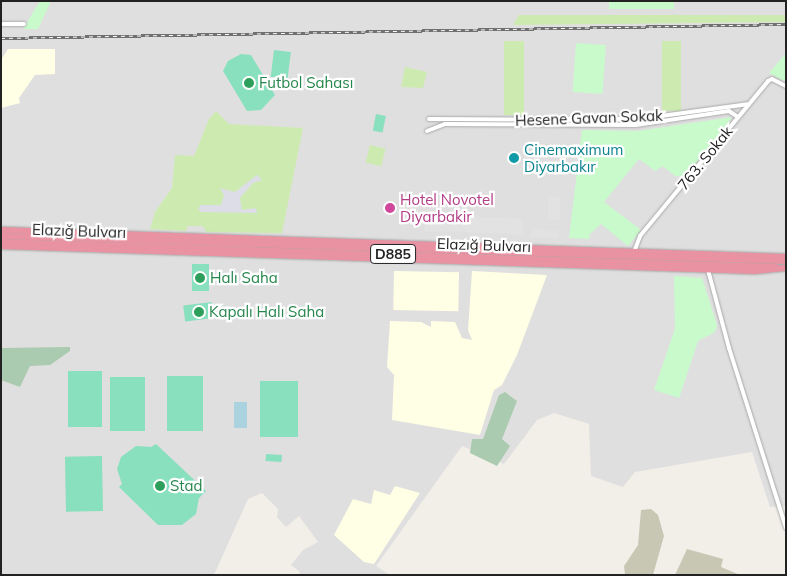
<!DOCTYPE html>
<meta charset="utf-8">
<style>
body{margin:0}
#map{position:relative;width:787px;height:576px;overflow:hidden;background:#f2efe9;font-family:Mulish,sans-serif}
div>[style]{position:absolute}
.residential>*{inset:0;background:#e0dfdf}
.education>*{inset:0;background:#ffffe5;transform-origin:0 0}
.construction>*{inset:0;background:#c7c7b4}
.grass>*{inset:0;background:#cdebb0;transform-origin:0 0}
.cemetery>*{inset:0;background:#aacbaf}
.park>*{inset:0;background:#c8facc;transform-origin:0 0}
.pitch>*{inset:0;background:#88e0be;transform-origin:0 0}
.parking>*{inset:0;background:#e2e2e2;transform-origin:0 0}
.plaza>*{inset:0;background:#dddde8}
.water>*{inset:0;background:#aad3df;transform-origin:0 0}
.roads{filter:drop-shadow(0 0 1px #a9a9a9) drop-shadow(0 0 1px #a9a9a9)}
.minor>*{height:4px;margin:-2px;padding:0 2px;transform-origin:2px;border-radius:2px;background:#fff}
.highway>*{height:5.5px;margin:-2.75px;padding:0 2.75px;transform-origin:2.75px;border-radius:2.75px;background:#e892a2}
.rail>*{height:3px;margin-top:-1.5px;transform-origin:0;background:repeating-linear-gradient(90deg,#fff 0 4px,#707070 0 8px);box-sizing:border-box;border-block:1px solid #707070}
.dots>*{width:14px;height:14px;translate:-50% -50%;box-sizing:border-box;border:2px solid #fff;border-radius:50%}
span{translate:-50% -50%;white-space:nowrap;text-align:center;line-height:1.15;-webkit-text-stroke:4.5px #fff;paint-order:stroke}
.shield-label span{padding:1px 4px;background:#fff;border:1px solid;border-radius:4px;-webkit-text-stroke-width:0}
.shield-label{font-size:14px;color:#222;font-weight:700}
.leisure-label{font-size:15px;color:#27864d}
.left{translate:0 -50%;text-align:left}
.street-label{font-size:15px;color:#222}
.culture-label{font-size:15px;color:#0d838f}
.hotel-label{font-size:15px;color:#b23c85}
.frame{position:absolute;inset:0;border:2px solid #222;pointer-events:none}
</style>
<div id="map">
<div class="residential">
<i style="clip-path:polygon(1px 1px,786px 1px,786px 506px,770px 507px,752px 452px,635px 472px,623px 487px,591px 476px,589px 424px,554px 413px,537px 420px,504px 464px,462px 446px,376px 566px,390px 575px,299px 575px,300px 572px,291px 565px,303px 550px,318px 542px,299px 516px,286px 527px,277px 517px,278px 509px,262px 493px,248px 499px,214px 575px,1px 575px)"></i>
</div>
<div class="education">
<i style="clip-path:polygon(8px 49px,55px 49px,55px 74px,35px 75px,19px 98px,20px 103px,1px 108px,1px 60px)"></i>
<i style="left:394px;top:271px;width:65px;height:39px;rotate:1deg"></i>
<i style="clip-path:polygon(472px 271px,547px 275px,517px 355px,502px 385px,494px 390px,480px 435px,392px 420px,394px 375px,387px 367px,390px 321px,421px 322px,431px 327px,431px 321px,455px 322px,462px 338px,472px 340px,468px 330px)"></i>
<i style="clip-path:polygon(395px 486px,420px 493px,374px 564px,364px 562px,334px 535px,353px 499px,371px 504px,374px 490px,390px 495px)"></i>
</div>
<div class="construction">
<i style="clip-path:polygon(651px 509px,658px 515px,664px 536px,653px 575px,625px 574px,624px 566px,638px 545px,641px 510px)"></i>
<i style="clip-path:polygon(687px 549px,723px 559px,721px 567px,740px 575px,675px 575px)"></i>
</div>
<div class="grass">
<i style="clip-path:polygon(519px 15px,786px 15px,786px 22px,513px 25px)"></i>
<i style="left:504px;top:41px;width:20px;height:74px"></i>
<i style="left:662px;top:41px;width:19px;height:70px"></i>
<i style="clip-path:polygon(405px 67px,427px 72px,423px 88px,401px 87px)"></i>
<i style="clip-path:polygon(216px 111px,229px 124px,303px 128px,282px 233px,206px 232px,203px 226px,188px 226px,186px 231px,150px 229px,155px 212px,172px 188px,175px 155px,194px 156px,209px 119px)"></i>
<i style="left:370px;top:145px;width:16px;height:18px;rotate:14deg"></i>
</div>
<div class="cemetery">
<i style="clip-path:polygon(70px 347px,70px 351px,50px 365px,30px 366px,20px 387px,1px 380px,1px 348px)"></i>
<i style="clip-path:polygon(505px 392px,517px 401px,502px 439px,510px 446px,497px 466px,470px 453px,472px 439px,483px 439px,499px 395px)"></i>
</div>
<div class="park">
<i style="clip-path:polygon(40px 1px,51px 1px,38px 29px,23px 29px)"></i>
<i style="left:609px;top:1px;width:65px;height:8px"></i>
<i style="left:576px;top:43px;width:30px;height:49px;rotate:4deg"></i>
<i style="clip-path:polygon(786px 53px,786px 82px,769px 73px)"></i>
<i style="clip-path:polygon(732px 117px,685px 177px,675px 176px,663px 166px,655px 171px,639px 159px,604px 202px,641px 230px,628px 246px,601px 224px,590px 234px,589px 239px,569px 238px,582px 130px,638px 131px)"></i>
<i style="clip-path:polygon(674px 276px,702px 278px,717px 325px,715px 332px,698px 341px,679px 398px,654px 390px,675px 329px)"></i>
</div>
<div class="pitch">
<i style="left:274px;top:50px;width:17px;height:27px;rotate:7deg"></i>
<i style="clip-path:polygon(241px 54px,251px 55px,275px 95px,261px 110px,247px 111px,223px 71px,228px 61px)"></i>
<i style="left:376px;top:114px;width:10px;height:17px;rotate:11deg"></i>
<i style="left:192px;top:264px;width:17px;height:27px"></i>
<i style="left:212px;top:302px;width:16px;height:29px;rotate:83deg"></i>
<i style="left:68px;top:371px;width:34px;height:56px"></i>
<i style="left:167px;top:376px;width:36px;height:55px"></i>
<i style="left:110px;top:377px;width:35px;height:54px"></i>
<i style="left:260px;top:381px;width:38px;height:56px"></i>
<i style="clip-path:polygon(156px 444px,206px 491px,199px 498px,196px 514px,182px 525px,158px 525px,119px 487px,122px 484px,117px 469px,121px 457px,136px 446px,151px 447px)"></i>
<i style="left:266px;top:454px;width:16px;height:7px;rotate:4deg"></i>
<i style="left:102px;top:456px;width:55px;height:37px;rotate:89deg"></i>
</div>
<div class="parking">
<i style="left:548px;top:197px;width:12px;height:23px"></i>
<i style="left:425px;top:215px;width:98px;height:16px;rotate:2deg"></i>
<i style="clip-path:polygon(531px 229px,559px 231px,559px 233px,558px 238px,530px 237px)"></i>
</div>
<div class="plaza">
<i style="clip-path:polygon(257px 175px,262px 180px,253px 183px,240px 198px,242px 210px,256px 208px,257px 213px,201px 212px,198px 209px,201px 205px,221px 205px,224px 195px,220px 188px,235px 192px)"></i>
</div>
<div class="water">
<i style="left:234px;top:402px;width:13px;height:26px"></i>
</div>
<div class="roads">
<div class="minor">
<i style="left:1px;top:24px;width:23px"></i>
<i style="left:429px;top:119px;width:172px;rotate:0.3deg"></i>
<i style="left:601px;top:120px;width:53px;rotate:-3.2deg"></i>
<i style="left:654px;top:117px;width:96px;rotate:-7.8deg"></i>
<i style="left:427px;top:131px;width:19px;rotate:-21deg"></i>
<i style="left:445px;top:124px;width:191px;rotate:0.3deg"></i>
<i style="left:636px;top:125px;width:94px;rotate:-8.6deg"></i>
<i style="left:729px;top:111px;width:11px;rotate:34deg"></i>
<i style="left:634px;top:252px;width:17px;rotate:-69deg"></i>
<i style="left:640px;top:236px;width:201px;rotate:-50.4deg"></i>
<i style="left:768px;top:81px;width:4px;rotate:-27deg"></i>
<i style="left:772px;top:79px;width:16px;rotate:27deg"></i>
<i style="left:708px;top:270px;width:81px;rotate:74.9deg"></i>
<i style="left:729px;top:348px;width:189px;rotate:72.4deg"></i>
</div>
<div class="highway">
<i style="left:1px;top:230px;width:785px;rotate:1.97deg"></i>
<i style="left:1px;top:236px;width:785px;rotate:1.82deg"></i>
<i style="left:1px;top:242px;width:775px;rotate:1.85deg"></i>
<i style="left:1px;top:246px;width:754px;rotate:1.9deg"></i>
<i style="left:755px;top:271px;width:31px;rotate:-6deg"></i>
</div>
</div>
<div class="rail">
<i style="left:1px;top:38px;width:785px;rotate:-1.02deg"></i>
</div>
<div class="dots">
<i style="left:249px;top:83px;background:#2e9e5b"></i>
<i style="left:514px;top:158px;background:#0f9aa8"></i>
<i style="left:390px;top:208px;background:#d1479c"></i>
<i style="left:200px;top:278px;background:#2e9e5b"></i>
<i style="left:199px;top:312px;background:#2e9e5b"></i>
<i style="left:160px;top:486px;background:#2e9e5b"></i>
</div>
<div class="shield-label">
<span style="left:393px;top:254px">D885</span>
</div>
<div class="leisure-label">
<span class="left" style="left:259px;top:83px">Futbol Sahası</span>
<span class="left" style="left:210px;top:278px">Halı Saha</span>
<span class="left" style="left:209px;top:312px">Kapalı Halı Saha</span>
<span class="left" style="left:170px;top:486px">Stad</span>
</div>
<div class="street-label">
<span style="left:589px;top:118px;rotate:-2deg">Hesene Gavan Sokak</span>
<span style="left:705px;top:158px;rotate:-51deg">763. Sokak</span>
<span style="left:79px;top:231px;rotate:2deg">Elazığ Bulvarı</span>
<span style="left:484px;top:245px;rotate:2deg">Elazığ Bulvarı</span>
</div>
<div class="culture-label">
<span class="left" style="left:524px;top:158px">Cinemaximum<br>Diyarbakır</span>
</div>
<div class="hotel-label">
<span class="left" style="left:400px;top:208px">Hotel Novotel<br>Diyarbakir</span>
</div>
<div class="frame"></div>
</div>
